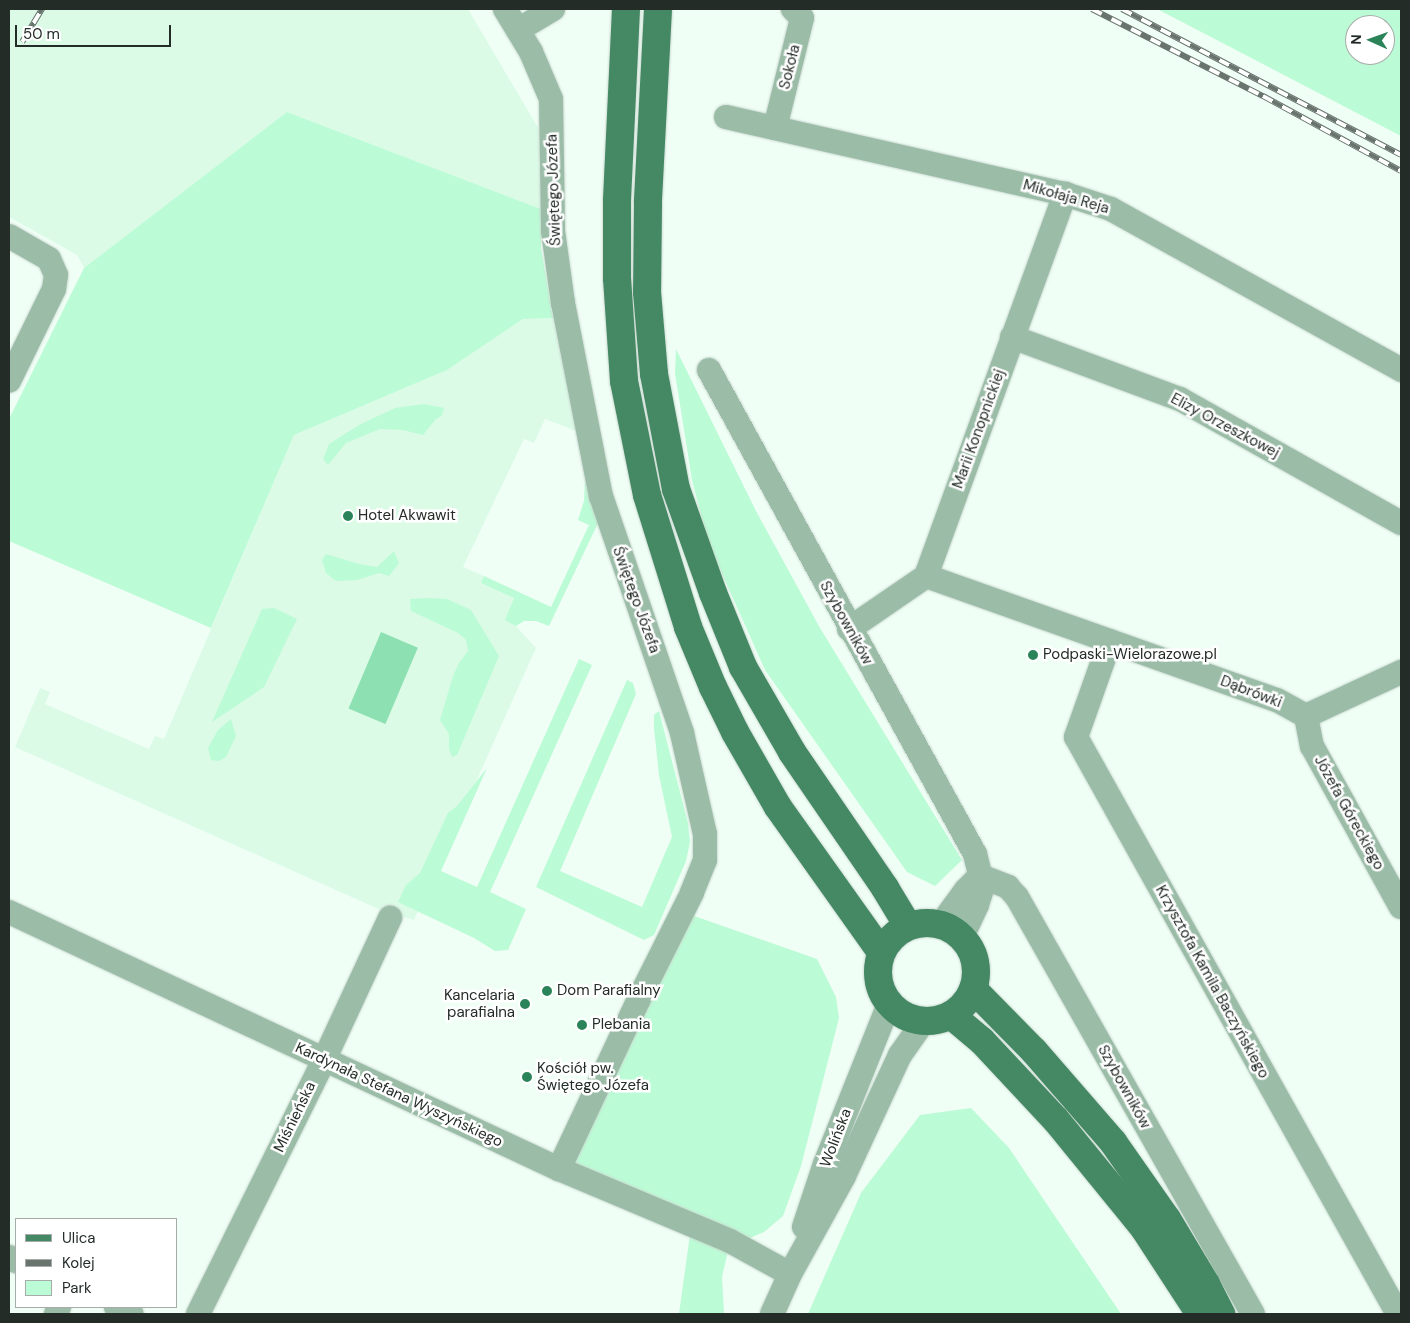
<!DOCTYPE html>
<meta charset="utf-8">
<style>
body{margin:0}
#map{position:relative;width:1410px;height:1323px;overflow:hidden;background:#f0fff6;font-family:"DM Sans",sans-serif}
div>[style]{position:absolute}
.built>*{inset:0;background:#dbfbe7}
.green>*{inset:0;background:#bbfbd5}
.water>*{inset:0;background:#8ce0b1;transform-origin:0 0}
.roads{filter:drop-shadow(0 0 1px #cbd9d1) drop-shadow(0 0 1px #cbd9d1)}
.minor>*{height:24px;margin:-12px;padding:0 12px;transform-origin:12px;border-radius:12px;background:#9bbda8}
.major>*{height:28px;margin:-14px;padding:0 14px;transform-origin:14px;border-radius:14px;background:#448864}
.major>.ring{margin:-14px;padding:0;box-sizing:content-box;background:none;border:28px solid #448864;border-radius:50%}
.rail>*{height:5.5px;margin-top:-2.75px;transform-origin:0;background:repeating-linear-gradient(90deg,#fff 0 11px,#69746e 0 22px);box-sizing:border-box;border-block:1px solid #69746e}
.dots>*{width:14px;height:14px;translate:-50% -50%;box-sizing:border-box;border:2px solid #fff;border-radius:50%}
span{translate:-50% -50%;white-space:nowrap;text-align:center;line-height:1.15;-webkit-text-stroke:5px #fff;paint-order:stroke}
.street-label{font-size:15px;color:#232c27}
.poi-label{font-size:15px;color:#232c27}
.left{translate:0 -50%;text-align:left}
.right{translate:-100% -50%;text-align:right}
.frame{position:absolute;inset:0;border:10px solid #232c27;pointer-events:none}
.legend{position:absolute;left:15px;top:1218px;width:162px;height:90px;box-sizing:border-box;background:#fff;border:1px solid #a7aba9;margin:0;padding:6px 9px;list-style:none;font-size:15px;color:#232c27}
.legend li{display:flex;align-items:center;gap:10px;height:25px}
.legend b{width:25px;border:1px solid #a7aba9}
.north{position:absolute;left:1345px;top:15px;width:50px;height:50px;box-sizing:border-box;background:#fff;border:1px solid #a7aba9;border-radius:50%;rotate:272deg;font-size:14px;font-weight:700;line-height:20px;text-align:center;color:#232c27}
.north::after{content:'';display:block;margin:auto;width:18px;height:22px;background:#2b8459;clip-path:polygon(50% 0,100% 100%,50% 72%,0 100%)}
.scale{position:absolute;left:15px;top:25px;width:156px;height:22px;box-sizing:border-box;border:2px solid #232c27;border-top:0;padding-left:6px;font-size:15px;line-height:18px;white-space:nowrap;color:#232c27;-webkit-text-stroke:4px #fff;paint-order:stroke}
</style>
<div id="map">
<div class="built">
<i style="clip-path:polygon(9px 9px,468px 9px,540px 131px,541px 209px,287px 112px,84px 268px,77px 255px,9px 217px)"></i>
<i style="clip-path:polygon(553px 318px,576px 431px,545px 419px,534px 443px,524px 439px,463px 567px,484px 576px,481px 583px,514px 598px,506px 620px,516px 626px,536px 648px,414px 920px,383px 911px,15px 747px,40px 688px,50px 692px,45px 704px,149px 749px,155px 736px,164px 739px,294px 435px,447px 370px,523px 319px)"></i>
</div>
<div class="green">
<i style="clip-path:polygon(evenodd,1157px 9px,1401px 9px,1401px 136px,1161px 11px,1157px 9px,1355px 25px,1385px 25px,1385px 55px,1355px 55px,1355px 25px)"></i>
<i style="clip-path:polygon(287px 112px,541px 209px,541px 248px,553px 318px,523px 319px,447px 370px,294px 435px,211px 628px,9px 541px,9px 419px,84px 268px)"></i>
<i style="clip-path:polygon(676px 349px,756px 511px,820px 628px,962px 860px,935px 886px,907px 872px,765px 670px,708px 542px,692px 480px,675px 373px)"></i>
<i style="clip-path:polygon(424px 404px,444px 408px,442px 415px,435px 420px,423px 435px,403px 430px,380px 429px,346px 443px,328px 465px,323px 459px,329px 444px,359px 425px,395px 408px)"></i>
<i style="clip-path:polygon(585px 479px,599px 521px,549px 626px,536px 621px,524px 621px,516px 626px,505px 620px,514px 598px,481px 583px,484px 576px,551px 607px,589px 525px,578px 520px,584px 501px)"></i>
<i style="clip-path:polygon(394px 551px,399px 563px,389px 576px,379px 573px,357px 580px,336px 581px,326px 573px,322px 560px,326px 554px,359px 564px,377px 567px)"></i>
<i style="clip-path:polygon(429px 598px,447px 599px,471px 610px,499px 656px,457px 755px,452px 757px,449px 749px,449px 734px,440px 720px,453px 676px,459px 663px,468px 651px,466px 640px,458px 633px,411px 611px,410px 599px)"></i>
<i style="clip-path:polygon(274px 608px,297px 619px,264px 687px,212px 722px,262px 609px)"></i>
<i style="clip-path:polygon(579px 659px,592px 665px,490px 892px,526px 909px,508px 950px,495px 951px,474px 938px,398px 902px,406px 885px,420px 873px,448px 813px,457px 806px,487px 768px,441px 871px,477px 887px)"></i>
<i style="clip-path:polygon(627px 680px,633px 683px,636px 694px,560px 871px,642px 907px,672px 837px,659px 775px,654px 728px,654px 715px,659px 711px,688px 823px,690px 842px,686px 861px,654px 935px,644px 940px,536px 887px)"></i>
<i style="clip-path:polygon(231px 719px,236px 736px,226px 757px,219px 761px,211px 760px,208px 748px,218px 730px)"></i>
<i style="clip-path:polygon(683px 912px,817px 959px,836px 997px,839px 1018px,801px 1166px,783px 1216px,764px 1232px,745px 1240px,730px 1242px,722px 1277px,724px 1314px,679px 1314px,691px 1227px,559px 1169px)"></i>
<i style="clip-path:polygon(971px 1108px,1009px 1148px,1121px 1314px,808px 1314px,861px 1193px,920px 1115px)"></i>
</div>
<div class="water">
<i style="left:381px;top:632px;width:40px;height:83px;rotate:23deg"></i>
</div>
<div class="roads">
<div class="minor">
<i style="left:505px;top:9px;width:50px;rotate:58.8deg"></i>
<i style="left:531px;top:52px;width:51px;rotate:66.9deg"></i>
<i style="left:551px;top:99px;width:132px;rotate:89.1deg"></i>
<i style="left:553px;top:231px;width:73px;rotate:82.1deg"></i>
<i style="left:563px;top:303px;width:197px;rotate:78.9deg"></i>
<i style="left:601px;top:496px;width:250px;rotate:71.1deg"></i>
<i style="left:682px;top:733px;width:104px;rotate:77.2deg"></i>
<i style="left:705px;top:834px;width:26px;rotate:90deg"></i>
<i style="left:705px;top:860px;width:35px;rotate:112deg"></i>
<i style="left:692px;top:893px;width:121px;rotate:116.6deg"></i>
<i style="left:638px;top:1001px;width:186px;rotate:115.2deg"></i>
<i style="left:518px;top:30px;width:41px;rotate:-31deg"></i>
<i style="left:726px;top:117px;width:348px;rotate:12.8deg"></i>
<i style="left:1065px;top:194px;width:48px;rotate:18.1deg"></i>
<i style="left:1111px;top:209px;width:332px;rotate:29deg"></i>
<i style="left:775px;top:128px;width:113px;rotate:-76.2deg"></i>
<i style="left:802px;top:18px;width:13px;rotate:-135deg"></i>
<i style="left:9px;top:236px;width:46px;rotate:29.9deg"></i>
<i style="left:49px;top:259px;width:17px;rotate:66deg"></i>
<i style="left:56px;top:275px;width:14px;rotate:98deg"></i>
<i style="left:54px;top:289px;width:102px;rotate:116.1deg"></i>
<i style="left:1012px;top:337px;width:179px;rotate:20.3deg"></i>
<i style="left:1180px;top:399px;width:253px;rotate:29.3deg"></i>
<i style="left:709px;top:370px;width:552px;rotate:61.21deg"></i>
<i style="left:975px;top:854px;width:33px;rotate:76deg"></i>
<i style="left:983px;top:886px;width:20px;rotate:108deg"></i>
<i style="left:977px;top:905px;width:35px;rotate:115deg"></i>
<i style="left:926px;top:576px;width:372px;rotate:19.5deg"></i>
<i style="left:1277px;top:700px;width:33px;rotate:29deg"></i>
<i style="left:1306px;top:716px;width:105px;rotate:-24.9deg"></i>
<i style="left:849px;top:629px;width:93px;rotate:-34.5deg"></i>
<i style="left:926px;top:576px;width:407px;rotate:-70deg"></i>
<i style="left:1110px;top:641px;width:102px;rotate:109.5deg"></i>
<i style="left:1076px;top:737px;width:661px;rotate:60.84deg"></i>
<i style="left:1306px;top:716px;width:31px;rotate:79deg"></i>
<i style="left:1312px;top:746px;width:184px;rotate:61.1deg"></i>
<i style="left:980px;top:876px;width:30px;rotate:21deg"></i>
<i style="left:1008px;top:887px;width:13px;rotate:48deg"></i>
<i style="left:1017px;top:897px;width:479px;rotate:60.5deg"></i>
<i style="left:9px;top:912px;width:607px;rotate:25.05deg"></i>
<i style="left:559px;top:1169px;width:186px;rotate:22.8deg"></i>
<i style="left:730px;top:1241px;width:68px;rotate:28.8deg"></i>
<i style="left:941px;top:924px;width:42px;rotate:-53.7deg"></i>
<i style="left:966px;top:890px;width:20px;rotate:-45deg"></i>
<i style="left:804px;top:1227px;width:66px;rotate:-71.6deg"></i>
<i style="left:825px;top:1164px;width:172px;rotate:-68.2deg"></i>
<i style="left:9px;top:1257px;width:8px;rotate:30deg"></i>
<i style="left:116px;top:1307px;width:17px;rotate:24deg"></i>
<i style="left:56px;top:1314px;width:8px;rotate:-67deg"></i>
<i style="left:198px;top:1314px;width:284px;rotate:-63.6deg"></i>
<i style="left:324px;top:1060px;width:157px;rotate:-65.1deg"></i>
<i style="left:772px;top:1314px;width:44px;rotate:-65.8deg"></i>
<i style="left:790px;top:1274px;width:112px;rotate:-61.1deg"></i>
<i style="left:844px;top:1176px;width:133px;rotate:-65.2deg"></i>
<i style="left:900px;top:1055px;width:42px;rotate:-54.8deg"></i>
</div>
<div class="major">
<i style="left:626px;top:9px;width:192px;rotate:92.7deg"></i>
<i style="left:617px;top:201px;width:77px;rotate:90deg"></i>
<i style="left:617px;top:278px;width:103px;rotate:86.1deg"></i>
<i style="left:624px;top:381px;width:116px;rotate:78.6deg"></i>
<i style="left:647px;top:495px;width:138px;rotate:72.7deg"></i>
<i style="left:688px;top:627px;width:65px;rotate:67.4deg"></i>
<i style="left:713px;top:687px;width:50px;rotate:63.9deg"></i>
<i style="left:735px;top:732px;width:86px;rotate:60.2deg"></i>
<i style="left:778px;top:807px;width:178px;rotate:54.6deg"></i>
<i style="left:658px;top:9px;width:194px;rotate:93deg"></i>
<i style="left:648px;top:203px;width:89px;rotate:90.6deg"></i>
<i style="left:647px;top:292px;width:82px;rotate:85.1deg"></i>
<i style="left:654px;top:374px;width:117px;rotate:79.2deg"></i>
<i style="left:676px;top:489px;width:110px;rotate:70.4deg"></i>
<i style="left:713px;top:593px;width:80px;rotate:67.9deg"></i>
<i style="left:743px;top:667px;width:98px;rotate:60deg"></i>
<i style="left:792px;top:752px;width:165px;rotate:55.6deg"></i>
<i style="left:885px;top:888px;width:44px;rotate:58.8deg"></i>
<i class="ring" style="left:878px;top:923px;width:70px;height:70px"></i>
<i style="left:973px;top:989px;width:87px;rotate:45.5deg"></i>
<i style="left:1034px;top:1051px;width:121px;rotate:49deg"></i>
<i style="left:1113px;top:1142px;width:94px;rotate:55deg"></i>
<i style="left:1167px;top:1219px;width:76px;rotate:59deg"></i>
<i style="left:1206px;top:1284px;width:34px;rotate:63deg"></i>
<i style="left:951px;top:1015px;width:40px;rotate:40deg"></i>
<i style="left:982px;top:1041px;width:108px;rotate:46.9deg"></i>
<i style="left:1056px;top:1120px;width:139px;rotate:50.8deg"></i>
<i style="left:1144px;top:1228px;width:103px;rotate:56.9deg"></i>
</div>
</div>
<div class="rail">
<i style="left:1092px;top:9px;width:192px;rotate:27deg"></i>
<i style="left:1263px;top:96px;width:157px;rotate:28.5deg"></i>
<i style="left:1122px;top:9px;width:315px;rotate:27.6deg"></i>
<i style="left:22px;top:42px;width:39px;rotate:-59deg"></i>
</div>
<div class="dots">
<i style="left:348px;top:516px;background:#2b8459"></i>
<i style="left:1033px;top:655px;background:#2b8459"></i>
<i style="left:547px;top:991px;background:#2b8459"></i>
<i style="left:525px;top:1004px;background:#2b8459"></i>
<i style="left:582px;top:1025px;background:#2b8459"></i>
<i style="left:527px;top:1077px;background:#2b8459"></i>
</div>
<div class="street-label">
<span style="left:790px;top:67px;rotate:-76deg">Sokoła</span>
<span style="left:554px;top:190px;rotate:-92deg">Świętego Józefa</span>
<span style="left:1066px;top:197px;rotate:16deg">Mikołaja Reja</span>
<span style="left:1225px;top:426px;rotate:28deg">Elizy Orzeszkowej</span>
<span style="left:979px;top:429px;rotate:-70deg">Marii Konopnickiej</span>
<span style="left:636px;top:600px;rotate:70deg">Świętego Józefa</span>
<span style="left:846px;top:623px;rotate:61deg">Szybowników</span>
<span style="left:1251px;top:692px;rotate:21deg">Dąbrówki</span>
<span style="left:1349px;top:813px;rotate:61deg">Józefa Góreckiego</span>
<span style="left:1212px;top:982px;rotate:61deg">Krzysztofa Kamila Baczyńskiego</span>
<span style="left:1124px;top:1087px;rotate:61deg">Szybowników</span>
<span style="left:399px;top:1095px;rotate:25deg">Kardynała Stefana Wyszyńskiego</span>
<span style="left:295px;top:1117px;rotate:-64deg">Miśnieńska</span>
<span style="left:836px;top:1138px;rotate:-69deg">Wolińska</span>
</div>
<div class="poi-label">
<span class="left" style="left:358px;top:516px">Hotel Akwawit</span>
<span class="left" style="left:1043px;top:655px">Podpaski-Wielorazowe.pl</span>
<span class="left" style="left:557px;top:991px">Dom Parafialny</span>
<span class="right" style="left:515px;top:1004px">Kancelaria<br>parafialna</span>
<span class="left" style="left:592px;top:1025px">Plebania</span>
<span class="left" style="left:537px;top:1077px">Kościół pw.<br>Świętego Józefa</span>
</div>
<div class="frame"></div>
<ul class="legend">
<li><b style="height:6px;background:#448864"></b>Ulica</li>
<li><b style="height:6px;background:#69746e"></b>Kolej</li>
<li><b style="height:14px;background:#bbfbd5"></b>Park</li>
</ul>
<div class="north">N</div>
<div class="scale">50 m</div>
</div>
